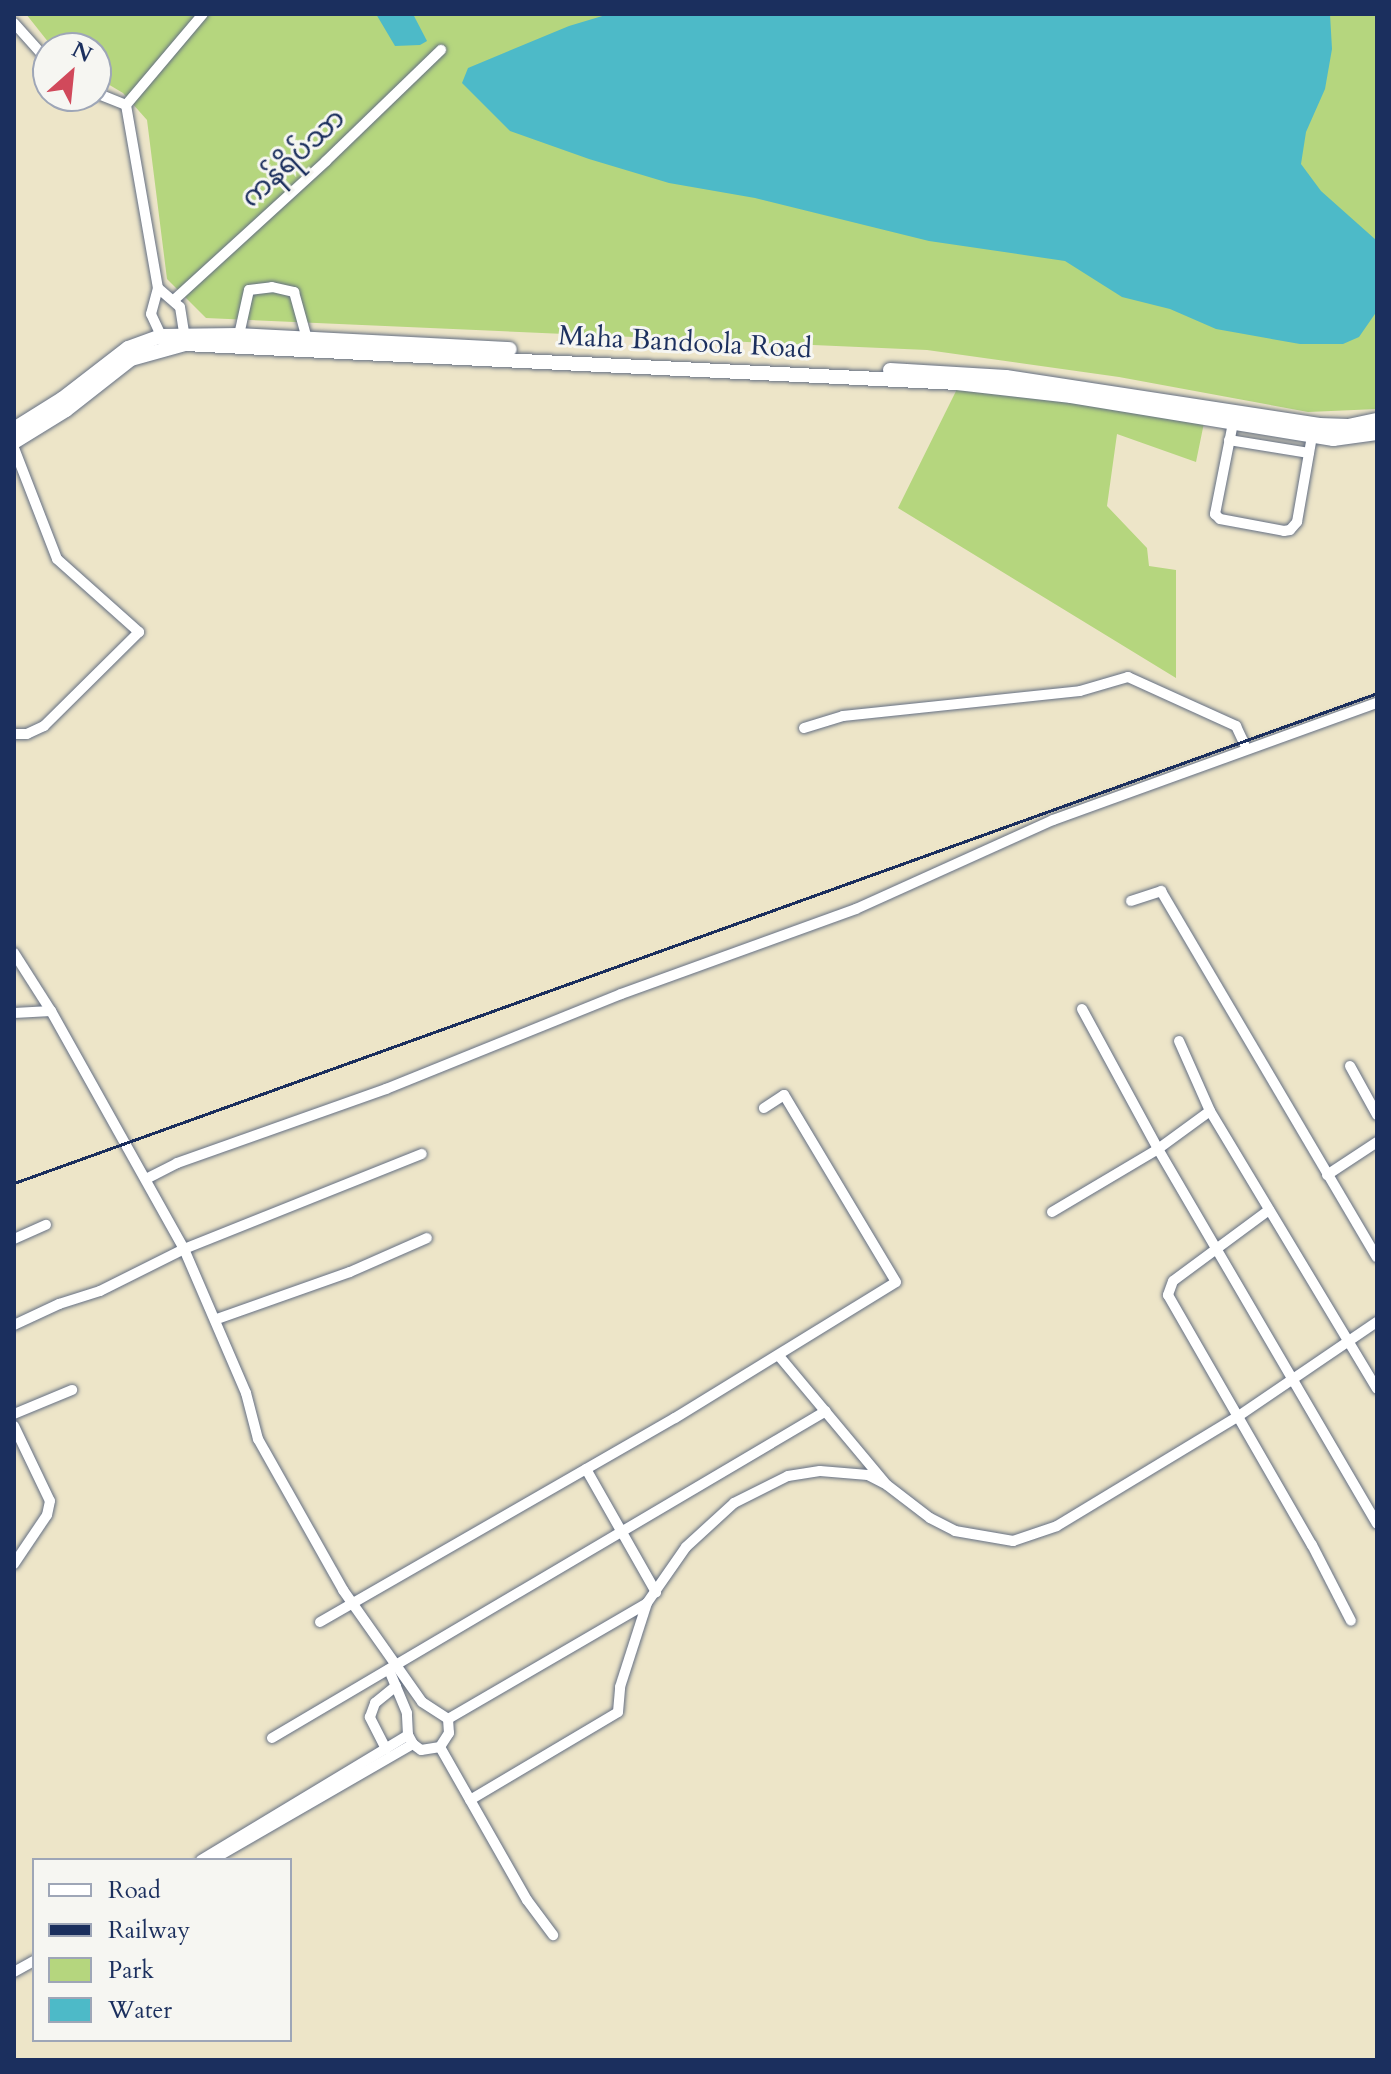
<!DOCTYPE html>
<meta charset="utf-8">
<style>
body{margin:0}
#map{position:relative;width:1391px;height:2074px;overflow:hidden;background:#ede5c8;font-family:Cardo,"Noto Sans Myanmar",serif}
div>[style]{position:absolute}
.green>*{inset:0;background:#b5d67e}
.water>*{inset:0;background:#4dbac8}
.roads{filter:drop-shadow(0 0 2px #646f83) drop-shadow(0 0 2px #646f83)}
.street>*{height:10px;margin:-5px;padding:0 5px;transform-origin:5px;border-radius:5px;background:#fff}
.secondary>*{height:14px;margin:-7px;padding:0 7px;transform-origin:7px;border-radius:7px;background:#fff}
.rail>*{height:3px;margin:-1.5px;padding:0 1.5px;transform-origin:1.5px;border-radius:1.5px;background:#1b2f5e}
span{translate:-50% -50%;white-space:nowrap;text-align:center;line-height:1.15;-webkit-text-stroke:6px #f6f6f2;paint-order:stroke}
.street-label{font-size:28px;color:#1b2f5e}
.frame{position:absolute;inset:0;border:16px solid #1b2f5e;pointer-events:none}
.legend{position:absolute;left:32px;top:1858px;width:260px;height:184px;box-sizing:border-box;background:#f6f6f2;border:2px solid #9ea6b7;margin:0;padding:10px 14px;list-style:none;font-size:24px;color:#1b2f5e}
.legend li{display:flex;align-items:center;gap:16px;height:40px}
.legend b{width:40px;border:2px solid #9ea6b7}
.north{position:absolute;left:32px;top:32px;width:80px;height:80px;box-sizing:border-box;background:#f6f6f2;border:2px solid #9ea6b7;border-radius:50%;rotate:27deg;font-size:22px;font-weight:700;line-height:32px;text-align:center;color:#1b2f5e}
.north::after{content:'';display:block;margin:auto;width:28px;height:36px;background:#d1495b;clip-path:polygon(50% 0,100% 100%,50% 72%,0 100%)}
</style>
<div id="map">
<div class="green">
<i style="clip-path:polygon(26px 14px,1377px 14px,1377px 409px,1308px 412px,1119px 377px,927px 350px,206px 318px,167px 279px,147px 120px,123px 93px,96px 77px,96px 48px,53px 48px)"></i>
<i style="clip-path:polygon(960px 383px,1205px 418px,1196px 462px,1117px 434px,1107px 506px,1147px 548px,1149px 566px,1176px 570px,1176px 678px,898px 508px)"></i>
</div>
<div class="water">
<i style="clip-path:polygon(376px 14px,413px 14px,427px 41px,420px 45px,395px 46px)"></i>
<i style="clip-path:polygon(609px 14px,1330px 14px,1332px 49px,1325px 89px,1306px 132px,1301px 164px,1321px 191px,1376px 240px,1377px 311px,1359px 337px,1343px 344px,1300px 344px,1216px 329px,1170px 309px,1122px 297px,1065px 261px,929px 241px,755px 198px,669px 183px,589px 159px,510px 131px,462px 83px,468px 68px,569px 26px)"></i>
</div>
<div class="roads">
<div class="street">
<i style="left:14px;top:23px;width:51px;rotate:48.2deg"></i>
<i style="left:96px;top:93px;width:32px;rotate:22deg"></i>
<i style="left:126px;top:105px;width:186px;rotate:80.1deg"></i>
<i style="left:126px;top:105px;width:119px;rotate:-49.8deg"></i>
<i style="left:158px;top:288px;width:29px;rotate:41deg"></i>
<i style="left:180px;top:307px;width:32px;rotate:81deg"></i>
<i style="left:158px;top:288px;width:27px;rotate:105deg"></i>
<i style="left:151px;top:314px;width:31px;rotate:65deg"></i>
<i style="left:174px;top:300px;width:206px;rotate:-42.4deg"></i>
<i style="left:326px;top:161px;width:160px;rotate:-44deg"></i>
<i style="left:239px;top:335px;width:46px;rotate:-77.5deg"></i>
<i style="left:249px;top:290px;width:23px;rotate:-7deg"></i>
<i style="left:272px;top:287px;width:23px;rotate:13deg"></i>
<i style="left:294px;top:292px;width:49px;rotate:74.5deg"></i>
<i style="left:1233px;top:423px;width:93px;rotate:101.2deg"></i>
<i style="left:1215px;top:514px;width:7px;rotate:45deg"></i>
<i style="left:1220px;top:519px;width:65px;rotate:10.6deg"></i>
<i style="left:1284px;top:531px;width:6px;rotate:-9deg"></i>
<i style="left:1290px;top:530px;width:11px;rotate:-49deg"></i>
<i style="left:1297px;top:522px;width:87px;rotate:-80.1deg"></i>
<i style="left:1229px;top:440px;width:81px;rotate:9.2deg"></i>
<i style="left:14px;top:448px;width:119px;rotate:68.8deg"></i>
<i style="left:57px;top:559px;width:110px;rotate:41.7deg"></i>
<i style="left:139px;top:632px;width:134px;rotate:135.3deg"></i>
<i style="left:44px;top:726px;width:19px;rotate:155deg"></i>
<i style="left:27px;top:734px;width:13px;rotate:180deg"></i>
<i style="left:804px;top:728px;width:41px;rotate:-17.1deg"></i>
<i style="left:843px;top:716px;width:238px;rotate:-6deg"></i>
<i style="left:1080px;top:691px;width:50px;rotate:-16.3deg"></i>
<i style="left:1128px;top:677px;width:119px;rotate:24.4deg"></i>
<i style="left:1236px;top:726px;width:19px;rotate:65deg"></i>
<i style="left:1131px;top:901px;width:32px;rotate:-18deg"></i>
<i style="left:1161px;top:891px;width:425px;rotate:59.5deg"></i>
<i style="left:14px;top:953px;width:69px;rotate:57.5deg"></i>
<i style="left:51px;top:1011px;width:273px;rotate:60.8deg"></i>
<i style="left:184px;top:1249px;width:157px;rotate:66.7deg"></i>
<i style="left:246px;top:1393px;width:48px;rotate:75.4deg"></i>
<i style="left:258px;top:1439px;width:173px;rotate:60.6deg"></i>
<i style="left:343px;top:1590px;width:137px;rotate:54.8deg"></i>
<i style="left:422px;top:1702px;width:31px;rotate:33deg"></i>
<i style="left:448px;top:1719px;width:14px;rotate:86deg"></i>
<i style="left:449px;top:1733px;width:17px;rotate:123deg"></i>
<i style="left:440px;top:1747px;width:19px;rotate:171deg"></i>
<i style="left:421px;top:1750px;width:10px;rotate:-143deg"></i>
<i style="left:413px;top:1744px;width:10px;rotate:-119deg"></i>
<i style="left:408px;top:1735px;width:22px;rotate:-93deg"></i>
<i style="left:407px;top:1713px;width:47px;rotate:-112.7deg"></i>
<i style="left:1082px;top:1009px;width:159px;rotate:61.5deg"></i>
<i style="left:1158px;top:1149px;width:434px;rotate:59.7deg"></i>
<i style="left:14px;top:1013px;width:37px;rotate:-3deg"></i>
<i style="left:1179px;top:1041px;width:77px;rotate:66.1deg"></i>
<i style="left:1210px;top:1111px;width:324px;rotate:59deg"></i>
<i style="left:1350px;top:1066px;width:56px;rotate:61.1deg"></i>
<i style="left:1327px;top:1175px;width:60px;rotate:-33.4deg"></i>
<i style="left:146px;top:1179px;width:35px;rotate:-27deg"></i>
<i style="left:177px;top:1163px;width:222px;rotate:-19.5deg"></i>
<i style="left:386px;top:1089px;width:253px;rotate:-22deg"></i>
<i style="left:621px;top:994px;width:250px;rotate:-19.9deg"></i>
<i style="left:856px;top:909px;width:216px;rotate:-24.3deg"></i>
<i style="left:1053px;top:820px;width:344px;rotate:-19.9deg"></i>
<i style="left:1269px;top:1210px;width:119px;rotate:143.5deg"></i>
<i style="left:1173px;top:1281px;width:15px;rotate:110deg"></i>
<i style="left:1168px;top:1295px;width:289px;rotate:60.1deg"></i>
<i style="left:1312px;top:1545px;width:85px;rotate:62.8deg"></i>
<i style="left:1052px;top:1212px;width:123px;rotate:-30.7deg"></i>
<i style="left:1158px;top:1149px;width:64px;rotate:-36.2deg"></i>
<i style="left:14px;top:1239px;width:35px;rotate:-24deg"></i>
<i style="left:217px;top:1319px;width:141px;rotate:-19.5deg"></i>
<i style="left:350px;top:1272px;width:84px;rotate:-23.8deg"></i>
<i style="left:14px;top:1325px;width:50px;rotate:-25deg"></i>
<i style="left:59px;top:1304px;width:43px;rotate:-17.6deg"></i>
<i style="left:100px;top:1291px;width:94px;rotate:-26.6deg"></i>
<i style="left:184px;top:1249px;width:256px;rotate:-21.8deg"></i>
<i style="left:779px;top:1356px;width:168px;rotate:50.1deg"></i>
<i style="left:887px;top:1485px;width:54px;rotate:37.5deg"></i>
<i style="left:930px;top:1518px;width:28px;rotate:27deg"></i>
<i style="left:955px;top:1531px;width:59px;rotate:9.8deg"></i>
<i style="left:1013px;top:1541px;width:46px;rotate:-18.8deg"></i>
<i style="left:1057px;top:1526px;width:210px;rotate:-31.2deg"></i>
<i style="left:1237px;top:1417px;width:169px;rotate:-34.2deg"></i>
<i style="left:14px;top:1414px;width:63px;rotate:-22.5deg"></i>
<i style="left:14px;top:1426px;width:83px;rotate:64.4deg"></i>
<i style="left:50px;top:1501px;width:14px;rotate:102deg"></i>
<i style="left:47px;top:1515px;width:59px;rotate:124deg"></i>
<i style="left:586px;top:1469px;width:142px;rotate:60.4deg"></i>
<i style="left:320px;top:1622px;width:409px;rotate:-29.9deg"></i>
<i style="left:675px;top:1418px;width:259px;rotate:-31.6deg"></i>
<i style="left:896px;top:1282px;width:218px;rotate:-120.9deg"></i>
<i style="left:784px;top:1095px;width:24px;rotate:147deg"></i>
<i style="left:448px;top:1719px;width:230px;rotate:-30.2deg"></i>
<i style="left:272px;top:1738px;width:643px;rotate:-30.55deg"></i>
<i style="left:440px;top:1747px;width:176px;rotate:60.4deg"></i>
<i style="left:527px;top:1900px;width:44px;rotate:53.4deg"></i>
<i style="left:386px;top:1749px;width:36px;rotate:-117deg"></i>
<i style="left:370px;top:1717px;width:15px;rotate:-70deg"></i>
<i style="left:375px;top:1703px;width:27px;rotate:-39deg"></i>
<i style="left:470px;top:1800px;width:172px;rotate:-30.7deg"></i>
<i style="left:618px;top:1712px;width:25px;rotate:-85deg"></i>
<i style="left:620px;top:1687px;width:88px;rotate:-72.2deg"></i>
<i style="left:647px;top:1603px;width:68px;rotate:-55.1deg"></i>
<i style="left:686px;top:1547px;width:65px;rotate:-42.5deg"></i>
<i style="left:734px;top:1503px;width:60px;rotate:-26.6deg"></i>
<i style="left:788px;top:1476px;width:32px;rotate:-9deg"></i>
<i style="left:820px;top:1471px;width:48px;rotate:4.8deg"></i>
<i style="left:868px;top:1475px;width:18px;rotate:27deg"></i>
<i style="left:201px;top:1860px;width:242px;rotate:-31.1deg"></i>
<i style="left:212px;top:1860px;width:232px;rotate:-30deg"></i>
<i style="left:14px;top:1972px;width:23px;rotate:-29deg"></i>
</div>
<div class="secondary">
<i style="left:890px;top:370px;width:116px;rotate:3.5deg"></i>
<i style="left:1006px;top:377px;width:317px;rotate:8.7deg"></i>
<i style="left:1319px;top:425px;width:29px;rotate:2deg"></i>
<i style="left:1348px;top:426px;width:30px;rotate:-12deg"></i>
<i style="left:14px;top:429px;width:57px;rotate:-32deg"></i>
<i style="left:62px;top:399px;width:83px;rotate:-37.7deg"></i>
<i style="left:128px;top:348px;width:35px;rotate:-20deg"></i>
<i style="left:161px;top:336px;width:78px;rotate:-0.7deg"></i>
<i style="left:239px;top:335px;width:271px;rotate:3deg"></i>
<i style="left:14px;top:442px;width:61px;rotate:-31.6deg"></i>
<i style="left:66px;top:410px;width:83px;rotate:-38.1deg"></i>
<i style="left:131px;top:359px;width:56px;rotate:-15.5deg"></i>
<i style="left:185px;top:344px;width:773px;rotate:2.89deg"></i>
<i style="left:957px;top:383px;width:115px;rotate:6.5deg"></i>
<i style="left:1071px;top:396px;width:266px;rotate:9.3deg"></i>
<i style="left:1333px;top:439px;width:44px;rotate:-7.8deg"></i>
</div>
</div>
<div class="rail">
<i style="left:14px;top:1183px;width:1448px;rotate:-19.77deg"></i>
</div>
<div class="street-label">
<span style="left:293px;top:158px;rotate:-43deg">ကန်ရိပ်သာ</span>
<span style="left:685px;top:342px;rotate:3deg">Maha Bandoola Road</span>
</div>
<div class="frame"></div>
<ul class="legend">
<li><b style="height:10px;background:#fff"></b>Road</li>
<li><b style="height:10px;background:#1b2f5e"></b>Railway</li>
<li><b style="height:22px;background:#b5d67e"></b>Park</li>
<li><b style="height:22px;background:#4dbac8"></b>Water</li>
</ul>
<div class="north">N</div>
</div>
